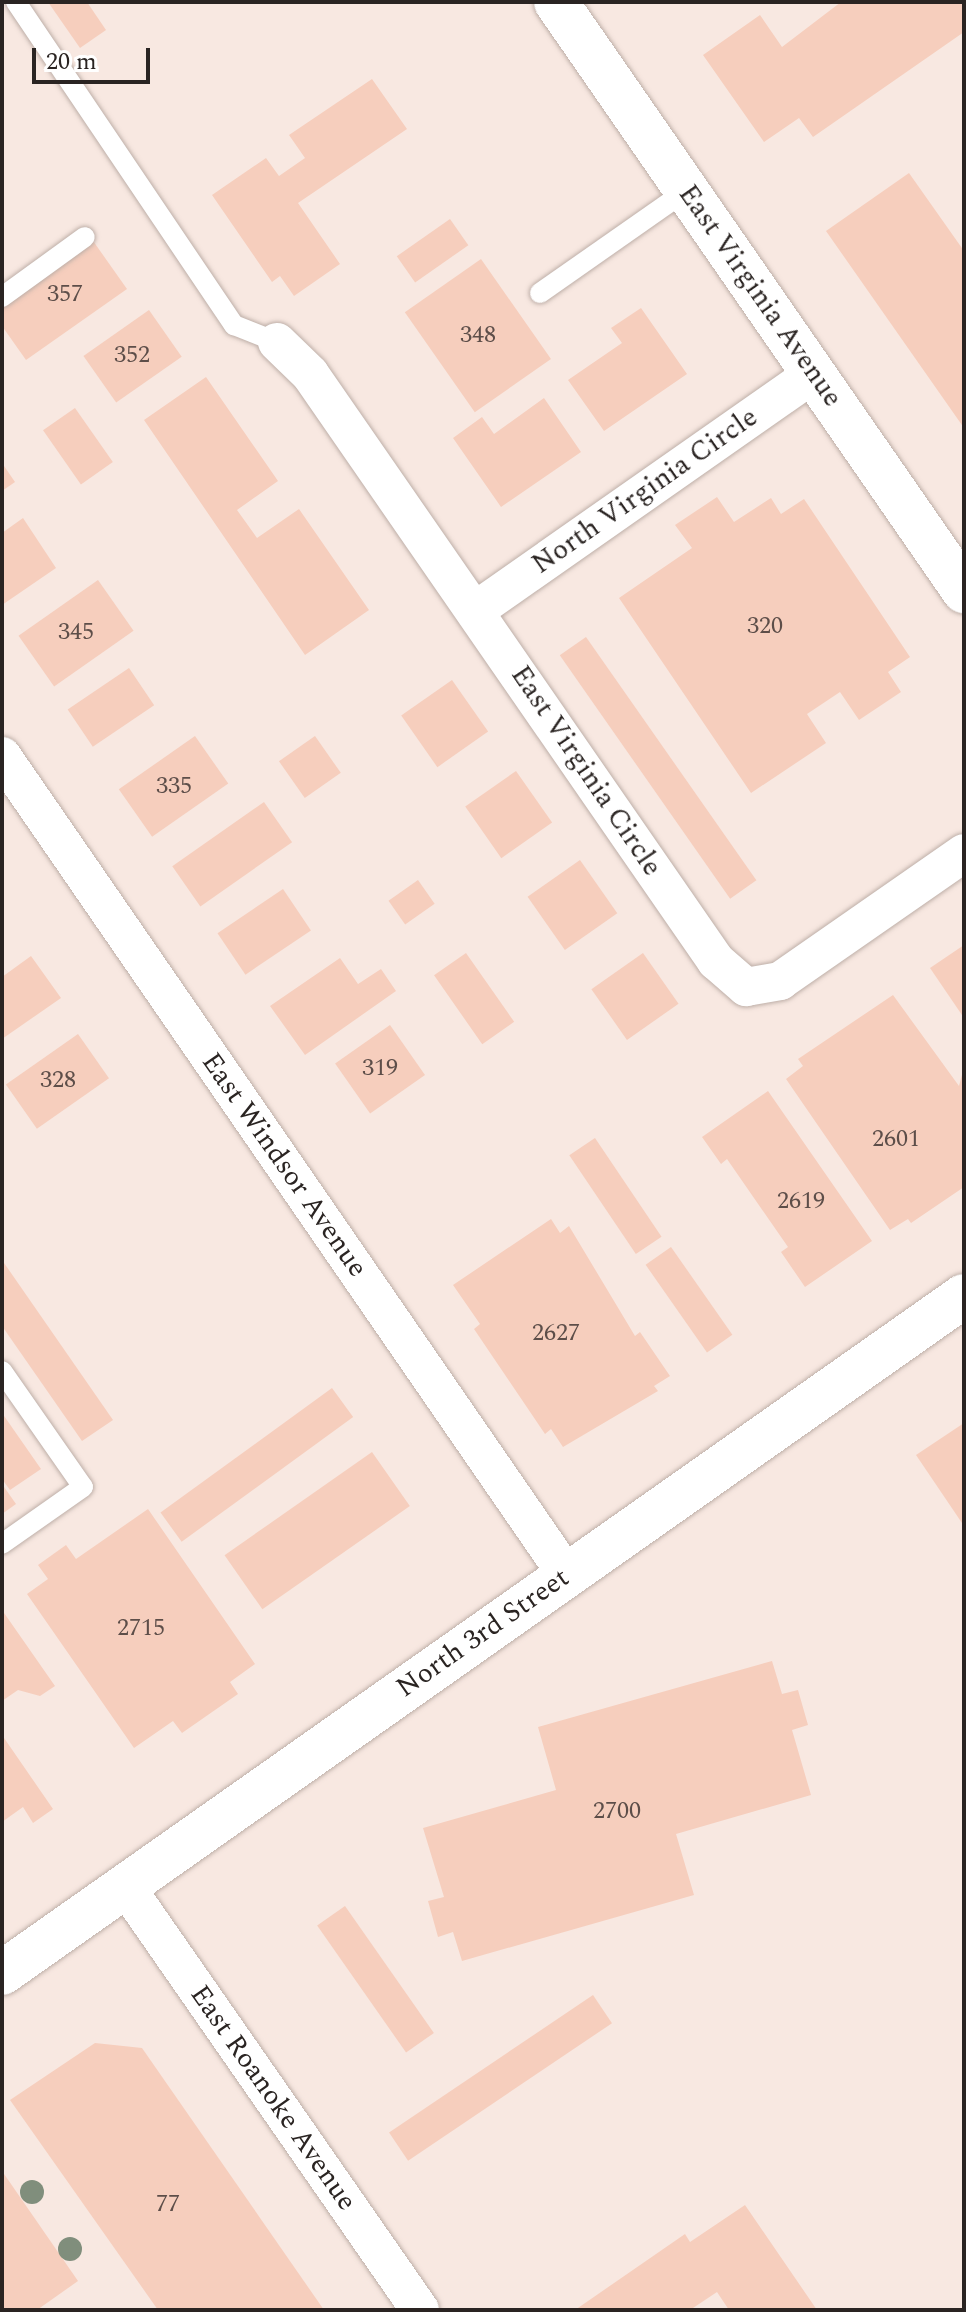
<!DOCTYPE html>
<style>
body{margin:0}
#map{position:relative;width:966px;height:2312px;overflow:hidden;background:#f8e8e1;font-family:Spectral,serif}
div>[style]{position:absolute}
.building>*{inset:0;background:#f6cebd;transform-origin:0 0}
.roads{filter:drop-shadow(0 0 2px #beafa8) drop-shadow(0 0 2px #beafa8)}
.service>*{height:20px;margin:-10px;padding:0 10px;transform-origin:10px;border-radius:10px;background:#fff}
.minor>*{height:38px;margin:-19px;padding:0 19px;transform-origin:19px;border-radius:19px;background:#fff}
.tertiary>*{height:44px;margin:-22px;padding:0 22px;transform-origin:22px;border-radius:22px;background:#fff}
.trees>*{width:24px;height:24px;margin:-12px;border-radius:50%;background:#808e7c}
span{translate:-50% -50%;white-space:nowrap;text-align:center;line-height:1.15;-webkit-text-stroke:6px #fff;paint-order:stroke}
.number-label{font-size:24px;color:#5d4e49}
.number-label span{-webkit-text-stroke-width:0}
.street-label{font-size:28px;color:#2a2422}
.frame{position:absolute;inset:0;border:4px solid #2a2422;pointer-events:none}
.scale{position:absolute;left:32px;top:48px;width:118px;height:36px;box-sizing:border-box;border:4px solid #2a2422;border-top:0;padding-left:10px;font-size:24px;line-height:28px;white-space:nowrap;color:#2a2422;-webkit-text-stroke:6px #fff;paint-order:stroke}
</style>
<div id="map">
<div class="building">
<i style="clip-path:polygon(48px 2px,87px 2px,106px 30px,80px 48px)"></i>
<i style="clip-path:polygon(841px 2px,964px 2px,964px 32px,813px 137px,799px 118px,764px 142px,703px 55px,760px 15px,782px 47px)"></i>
<i style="clip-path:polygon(372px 79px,407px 129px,298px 203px,340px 264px,294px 296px,280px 276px,272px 282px,212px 195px,266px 158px,279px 176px,305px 158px,289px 135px)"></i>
<i style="clip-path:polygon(909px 173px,964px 251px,964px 428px,826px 231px)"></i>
<i style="left:450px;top:219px;width:32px;height:65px;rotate:55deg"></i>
<i style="clip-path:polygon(91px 238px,127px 289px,26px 360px,2px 326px,2px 300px)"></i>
<i style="left:481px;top:259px;width:122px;height:93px;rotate:55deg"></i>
<i style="clip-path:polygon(641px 308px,687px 374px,604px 431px,568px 380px,622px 343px,611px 328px)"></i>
<i style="left:149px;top:310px;width:57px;height:80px;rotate:55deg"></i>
<i style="clip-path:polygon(206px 377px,278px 481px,237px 510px,257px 538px,299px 509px,369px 610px,305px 655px,144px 420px)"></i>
<i style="clip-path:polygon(544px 398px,581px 452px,501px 507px,453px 438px,482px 417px,494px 434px)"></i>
<i style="left:75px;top:408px;width:66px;height:39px;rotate:55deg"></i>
<i style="clip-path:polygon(2px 463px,15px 482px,2px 491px)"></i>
<i style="clip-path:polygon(717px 497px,734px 522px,771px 498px,781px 514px,804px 499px,910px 657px,888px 672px,901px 692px,859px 720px,840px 692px,807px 714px,826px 743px,751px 793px,619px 598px,692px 548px,675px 525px)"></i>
<i style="clip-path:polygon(23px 518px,56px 568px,2px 605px,2px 533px)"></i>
<i style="left:98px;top:580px;width:62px;height:97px;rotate:55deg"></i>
<i style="left:586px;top:637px;width:297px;height:32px;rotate:55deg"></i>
<i style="left:129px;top:668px;width:45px;height:74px;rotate:56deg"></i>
<i style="left:452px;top:680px;width:63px;height:62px;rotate:55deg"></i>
<i style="left:195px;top:736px;width:58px;height:93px;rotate:55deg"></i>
<i style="left:315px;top:736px;width:45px;height:44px;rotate:55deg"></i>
<i style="left:516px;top:771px;width:63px;height:62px;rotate:55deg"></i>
<i style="left:264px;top:802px;width:49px;height:112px;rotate:55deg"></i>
<i style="left:580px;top:860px;width:65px;height:64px;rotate:55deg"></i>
<i style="left:418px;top:880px;width:29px;height:36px;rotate:55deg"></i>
<i style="left:283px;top:889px;width:50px;height:79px;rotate:56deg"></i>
<i style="clip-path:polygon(964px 945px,964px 1018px,930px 968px)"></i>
<i style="left:466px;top:953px;width:84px;height:39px;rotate:55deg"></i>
<i style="left:643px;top:953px;width:62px;height:63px;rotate:55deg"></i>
<i style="clip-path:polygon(31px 956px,61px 998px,2px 1039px,2px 977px)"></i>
<i style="clip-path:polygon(340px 958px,358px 984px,381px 969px,396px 991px,305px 1055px,270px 1006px)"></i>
<i style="clip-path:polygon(893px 995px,959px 1086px,964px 1067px,964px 1187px,911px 1223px,908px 1219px,890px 1230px,786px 1079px,803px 1066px,798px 1059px)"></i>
<i style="left:390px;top:1025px;width:61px;height:67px;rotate:55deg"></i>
<i style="left:78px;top:1034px;width:54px;height:88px;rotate:55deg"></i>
<i style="clip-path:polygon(768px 1091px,872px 1241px,805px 1287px,781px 1252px,788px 1247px,727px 1159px,721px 1164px,702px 1137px)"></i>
<i style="left:595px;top:1138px;width:119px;height:31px;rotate:56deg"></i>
<i style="clip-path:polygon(551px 1219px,560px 1233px,569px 1226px,635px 1336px,640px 1332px,670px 1376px,654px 1386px,658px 1391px,563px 1447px,551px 1429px,545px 1434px,474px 1329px,480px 1324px,453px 1285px)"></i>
<i style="left:671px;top:1247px;width:107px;height:31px;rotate:55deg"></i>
<i style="clip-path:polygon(2px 1260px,113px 1420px,82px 1441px,2px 1326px)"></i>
<i style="left:332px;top:1388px;width:36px;height:212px;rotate:54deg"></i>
<i style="clip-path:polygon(2px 1413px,41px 1469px,10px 1490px,2px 1479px)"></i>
<i style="clip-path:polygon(964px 1423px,964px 1526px,916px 1455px)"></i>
<i style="left:372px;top:1452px;width:66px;height:180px;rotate:55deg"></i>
<i style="clip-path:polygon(2px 1484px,16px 1504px,2px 1514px)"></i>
<i style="clip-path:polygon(148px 1509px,255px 1664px,230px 1682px,238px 1694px,182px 1733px,173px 1721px,134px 1748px,27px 1594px,48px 1579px,38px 1565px,66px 1545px,76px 1559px)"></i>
<i style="clip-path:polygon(2px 1610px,55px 1686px,40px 1696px,18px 1690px,2px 1701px)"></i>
<i style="clip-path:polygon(772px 1661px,782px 1694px,798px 1690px,808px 1725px,792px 1730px,811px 1795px,676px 1834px,694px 1895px,462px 1961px,453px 1932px,438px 1937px,428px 1901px,444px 1897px,423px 1828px,556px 1790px,538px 1727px)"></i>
<i style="clip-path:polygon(2px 1735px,53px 1809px,33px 1823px,23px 1807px,2px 1822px)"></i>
<i style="left:345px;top:1906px;width:155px;height:34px;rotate:55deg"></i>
<i style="left:593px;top:1995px;width:34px;height:246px;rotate:56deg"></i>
<i style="clip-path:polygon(95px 2043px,142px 2048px,324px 2310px,158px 2310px,10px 2100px)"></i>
<i style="clip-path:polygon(2px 2171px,78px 2281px,37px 2310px,2px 2310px)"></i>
<i style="clip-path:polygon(745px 2205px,817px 2310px,729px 2310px,717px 2292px,690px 2310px,575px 2310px,685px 2234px,690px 2242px)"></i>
</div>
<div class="roads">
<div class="service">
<i style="left:16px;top:2px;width:390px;rotate:56deg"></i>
<i style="left:234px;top:325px;width:46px;rotate:21.6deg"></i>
<i style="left:540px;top:293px;width:179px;rotate:-35deg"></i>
<i style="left:2px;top:297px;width:102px;rotate:-35.9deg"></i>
<i style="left:2px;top:1371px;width:141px;rotate:55.1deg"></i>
<i style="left:83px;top:1487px;width:99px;rotate:144.9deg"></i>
</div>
<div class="minor">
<i style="left:277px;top:342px;width:46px;rotate:44.1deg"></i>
<i style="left:310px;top:374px;width:714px;rotate:55.33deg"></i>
<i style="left:716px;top:961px;width:40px;rotate:41deg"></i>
<i style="left:746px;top:987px;width:35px;rotate:-10deg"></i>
<i style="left:780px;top:981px;width:224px;rotate:-34.8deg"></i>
<i style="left:476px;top:610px;width:413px;rotate:-35deg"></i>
<i style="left:2px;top:756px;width:994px;rotate:55.41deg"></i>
<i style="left:126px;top:1887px;width:515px;rotate:55.2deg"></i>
</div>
<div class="tertiary">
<i style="left:556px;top:2px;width:717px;rotate:55.29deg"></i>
<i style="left:2px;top:1973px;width:1176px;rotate:-35.14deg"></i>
</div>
</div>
<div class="trees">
<i style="left:32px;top:2192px"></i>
<i style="left:70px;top:2249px"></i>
</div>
<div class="number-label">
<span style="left:65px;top:295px">357</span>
<span style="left:478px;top:336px">348</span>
<span style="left:132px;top:356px">352</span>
<span style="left:765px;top:627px">320</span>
<span style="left:76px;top:633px">345</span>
<span style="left:174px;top:787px">335</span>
<span style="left:380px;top:1069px">319</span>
<span style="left:58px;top:1081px">328</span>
<span style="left:896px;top:1140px">2601</span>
<span style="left:801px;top:1202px">2619</span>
<span style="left:556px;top:1334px">2627</span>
<span style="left:141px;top:1629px">2715</span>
<span style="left:617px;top:1812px">2700</span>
<span style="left:168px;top:2205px">77</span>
</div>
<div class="street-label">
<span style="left:760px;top:296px;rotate:55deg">East Virginia Avenue</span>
<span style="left:645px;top:491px;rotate:-35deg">North Virginia Circle</span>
<span style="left:586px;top:771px;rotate:56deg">East Virginia Circle</span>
<span style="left:284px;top:1165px;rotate:55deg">East Windsor Avenue</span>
<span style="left:483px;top:1633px;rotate:-35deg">North 3rd Street</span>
<span style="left:273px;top:2098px;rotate:55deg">East Roanoke Avenue</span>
</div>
<div class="frame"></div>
<div class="scale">20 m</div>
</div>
